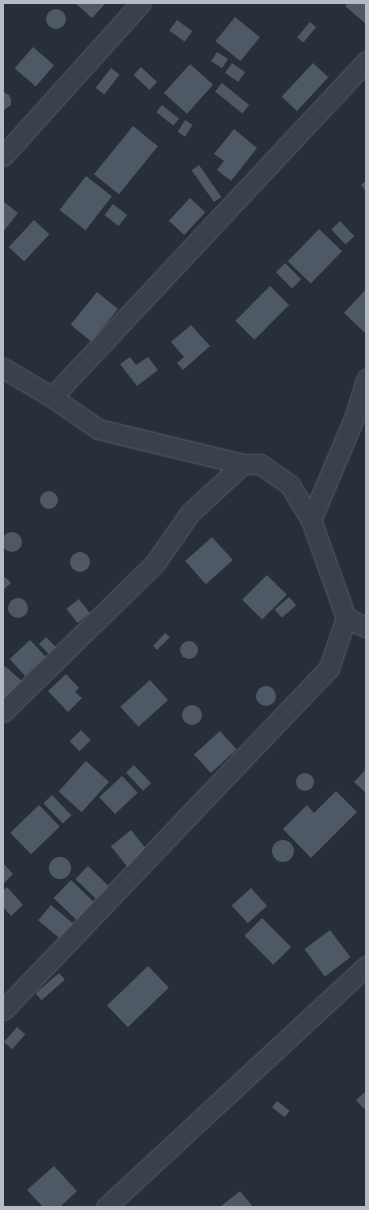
<!DOCTYPE html>
<style>
body{margin:0}
#map{position:relative;width:369px;height:1210px;overflow:hidden;background:#262f3a;font-family:"Source Sans 3",sans-serif}
div>[style]{position:absolute}
.building>*{inset:0;background:#4f5865;transform-origin:0 0}
.round{border-radius:50%}
.roads{filter:drop-shadow(0 0 1px #575f68) drop-shadow(0 0 1px #575f68)}
.minor>*{height:19px;margin:-9.5px;padding:0 9.5px;transform-origin:9.5px;border-radius:9.5px;background:#39414a}
span{translate:-50% -50%;white-space:nowrap;text-align:center;line-height:1.15;-webkit-text-stroke:3px #1e262f;paint-order:stroke}
.frame{position:absolute;inset:0;border:4px solid #b5bcc6;pointer-events:none}
</style>
<div id="map">
<div class="building">
<i style="clip-path:polygon(75px 3px,106px 3px,92px 18px)"></i>
<i style="clip-path:polygon(348px 3px,366px 3px,366px 24px,345px 6px)"></i>
<i class="round" style="left:46px;top:9px;width:20px;height:20px"></i>
<i style="left:235px;top:17px;width:32px;height:31px;rotate:39deg"></i>
<i style="left:177px;top:20px;width:19px;height:13px;rotate:36deg"></i>
<i style="left:310px;top:22px;width:8px;height:20px;rotate:40deg"></i>
<i style="left:33px;top:47px;width:28px;height:28px;rotate:41deg"></i>
<i style="left:217px;top:52px;width:13px;height:11px;rotate:32deg"></i>
<i style="left:232px;top:63px;width:16px;height:12px;rotate:35deg"></i>
<i style="left:313px;top:63px;width:21px;height:46px;rotate:43deg"></i>
<i style="left:190px;top:64px;width:31px;height:39px;rotate:42deg"></i>
<i style="left:141px;top:67px;width:22px;height:11px;rotate:43deg"></i>
<i style="left:111px;top:68px;width:11px;height:25px;rotate:38deg"></i>
<i style="left:222px;top:83px;width:35px;height:11px;rotate:39deg"></i>
<i style="clip-path:polygon(3px 92px,9px 95px,11px 100px,11px 105px,3px 111px)"></i>
<i style="left:162px;top:105px;width:22px;height:9px;rotate:39deg"></i>
<i style="left:185px;top:120px;width:9px;height:14px;rotate:32deg"></i>
<i style="left:133px;top:126px;width:32px;height:62px;rotate:39deg"></i>
<i style="clip-path:polygon(234px 129px,257px 148px,231px 181px,217px 170px,224px 161px,214px 154px)"></i>
<i style="left:199px;top:165px;width:39px;height:9px;rotate:55deg"></i>
<i style="left:86px;top:176px;width:33px;height:43px;rotate:38deg"></i>
<i style="clip-path:polygon(366px 181px,366px 191px,361px 185px)"></i>
<i style="left:190px;top:198px;width:21px;height:31px;rotate:43deg"></i>
<i style="clip-path:polygon(3px 201px,18px 213px,3px 232px)"></i>
<i style="left:113px;top:204px;width:18px;height:14px;rotate:38deg"></i>
<i style="left:34px;top:220px;width:21px;height:37px;rotate:43deg"></i>
<i style="left:340px;top:221px;width:21px;height:12px;rotate:47deg"></i>
<i style="left:319px;top:229px;width:32px;height:45px;rotate:44deg"></i>
<i style="left:285px;top:263px;width:23px;height:13px;rotate:45deg"></i>
<i style="left:270px;top:286px;width:27px;height:49px;rotate:45deg"></i>
<i style="clip-path:polygon(366px 289px,366px 334px,344px 313px)"></i>
<i style="left:97px;top:292px;width:27px;height:42px;rotate:39deg"></i>
<i style="clip-path:polygon(191px 325px,210px 346px,183px 370px,177px 363px,184px 357px,171px 342px)"></i>
<i style="clip-path:polygon(130px 357px,136px 365px,148px 357px,158px 370px,137px 386px,120px 364px)"></i>
<i class="round" style="left:40px;top:491px;width:18px;height:18px"></i>
<i class="round" style="left:2px;top:532px;width:20px;height:20px"></i>
<i style="left:212px;top:537px;width:31px;height:36px;rotate:48deg"></i>
<i class="round" style="left:70px;top:552px;width:20px;height:20px"></i>
<i style="left:267px;top:575px;width:28px;height:35px;rotate:45deg"></i>
<i style="clip-path:polygon(5px 577px,11px 583px,3px 590px,3px 580px)"></i>
<i style="left:289px;top:597px;width:11px;height:19px;rotate:49deg"></i>
<i class="round" style="left:8px;top:598px;width:20px;height:20px"></i>
<i style="left:79px;top:599px;width:18px;height:16px;rotate:52deg"></i>
<i style="clip-path:polygon(165px 633px,170px 637px,157px 650px,153px 646px)"></i>
<i style="left:46px;top:637px;width:14px;height:10px;rotate:45deg"></i>
<i style="left:30px;top:640px;width:23px;height:28px;rotate:47deg"></i>
<i class="round" style="left:180px;top:641px;width:18px;height:18px"></i>
<i style="clip-path:polygon(5px 666px,23px 682px,3px 701px,3px 668px)"></i>
<i style="clip-path:polygon(66px 674px,79px 688px,75px 692px,82px 698px,68px 712px,48px 691px)"></i>
<i style="left:150px;top:680px;width:27px;height:40px;rotate:48deg"></i>
<i class="round" style="left:256px;top:686px;width:20px;height:20px"></i>
<i class="round" style="left:182px;top:705px;width:20px;height:20px"></i>
<i style="left:81px;top:730px;width:14px;height:16px;rotate:45deg"></i>
<i style="left:220px;top:731px;width:25px;height:35px;rotate:48deg"></i>
<i style="left:86px;top:761px;width:31px;height:41px;rotate:42deg"></i>
<i style="left:134px;top:765px;width:25px;height:11px;rotate:47deg"></i>
<i style="clip-path:polygon(366px 769px,366px 793px,354px 782px)"></i>
<i class="round" style="left:296px;top:773px;width:18px;height:18px"></i>
<i style="left:122px;top:776px;width:23px;height:31px;rotate:47deg"></i>
<i style="clip-path:polygon(336px 791px,357px 812px,311px 858px,283px 829px,307px 805px,314px 813px)"></i>
<i style="left:52px;top:795px;width:28px;height:12px;rotate:46deg"></i>
<i style="left:39px;top:805px;width:30px;height:40px;rotate:46deg"></i>
<i style="left:131px;top:830px;width:27px;height:26px;rotate:51deg"></i>
<i class="round" style="left:272px;top:840px;width:22px;height:22px"></i>
<i class="round" style="left:49px;top:857px;width:22px;height:22px"></i>
<i style="clip-path:polygon(3px 863px,13px 874px,3px 884px)"></i>
<i style="left:88px;top:866px;width:32px;height:18px;rotate:44deg"></i>
<i style="left:71px;top:880px;width:32px;height:25px;rotate:44deg"></i>
<i style="clip-path:polygon(7px 887px,23px 905px,11px 916px,3px 907px,3px 891px)"></i>
<i style="left:251px;top:888px;width:24px;height:26px;rotate:48deg"></i>
<i style="left:51px;top:905px;width:30px;height:20px;rotate:40deg"></i>
<i style="left:262px;top:918px;width:41px;height:25px;rotate:45deg"></i>
<i style="left:330px;top:930px;width:34px;height:32px;rotate:53deg"></i>
<i style="left:148px;top:966px;width:30px;height:57px;rotate:46deg"></i>
<i style="left:59px;top:973px;width:9px;height:31px;rotate:49deg"></i>
<i style="left:17px;top:1027px;width:11px;height:20px;rotate:41deg"></i>
<i style="clip-path:polygon(366px 1091px,366px 1107px,364px 1109px,356px 1100px)"></i>
<i style="left:277px;top:1101px;width:16px;height:8px;rotate:38deg"></i>
<i style="clip-path:polygon(54px 1166px,77px 1191px,60px 1207px,43px 1207px,27px 1190px)"></i>
<i style="clip-path:polygon(240px 1191px,253px 1207px,220px 1207px)"></i>
</div>
<div class="roads">
<div class="minor">
<i style="left:3px;top:156px;width:206px;rotate:-48deg"></i>
<i style="left:3px;top:368px;width:57px;rotate:30.6deg"></i>
<i style="left:52px;top:397px;width:56px;rotate:34.8deg"></i>
<i style="left:98px;top:429px;width:149px;rotate:13.6deg"></i>
<i style="left:52px;top:397px;width:460px;rotate:-46.9deg"></i>
<i style="left:311px;top:520px;width:113px;rotate:-67.1deg"></i>
<i style="left:355px;top:416px;width:39px;rotate:-73deg"></i>
<i style="left:346px;top:618px;width:22px;rotate:24deg"></i>
<i style="left:3px;top:712px;width:213px;rotate:-44.4deg"></i>
<i style="left:155px;top:563px;width:61px;rotate:-55deg"></i>
<i style="left:190px;top:513px;width:72px;rotate:-42.8deg"></i>
<i style="left:243px;top:464px;width:17px"></i>
<i style="left:260px;top:464px;width:37px;rotate:35deg"></i>
<i style="left:290px;top:485px;width:41px;rotate:59deg"></i>
<i style="left:311px;top:520px;width:104px;rotate:70.3deg"></i>
<i style="left:346px;top:618px;width:53px;rotate:108.8deg"></i>
<i style="left:329px;top:668px;width:472px;rotate:133.6deg"></i>
<i style="left:106px;top:1207px;width:355px;rotate:-42.8deg"></i>
</div>
</div>
<div class="frame"></div>
</div>
